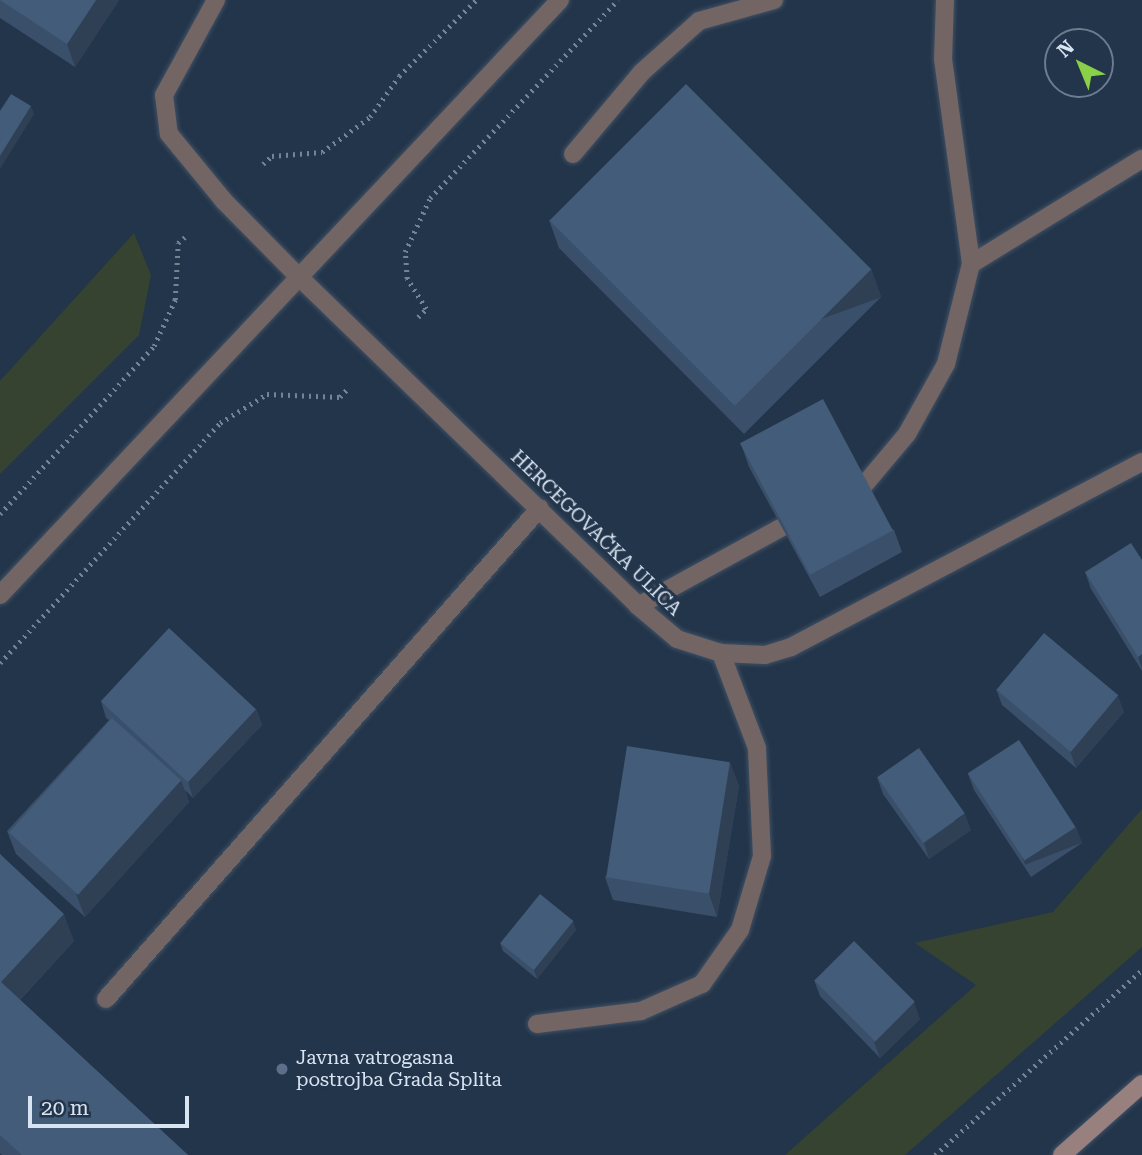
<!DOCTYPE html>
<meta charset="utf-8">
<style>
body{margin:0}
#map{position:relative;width:1142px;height:1155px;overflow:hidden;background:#23354a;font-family:"Roboto Serif",serif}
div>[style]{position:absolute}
.green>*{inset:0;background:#354330}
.path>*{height:4.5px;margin-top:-2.25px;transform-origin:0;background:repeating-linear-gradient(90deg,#758495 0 2px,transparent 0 7px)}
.roads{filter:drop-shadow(0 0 2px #405165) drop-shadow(0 0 2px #405165)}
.lane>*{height:18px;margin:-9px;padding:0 9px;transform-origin:9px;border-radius:9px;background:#746565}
.street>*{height:18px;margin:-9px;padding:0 9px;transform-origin:9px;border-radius:9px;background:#746565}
.secondary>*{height:18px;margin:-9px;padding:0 9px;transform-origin:9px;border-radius:9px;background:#98807f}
.wall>*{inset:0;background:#3a4f69}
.shaded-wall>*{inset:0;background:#2f4055;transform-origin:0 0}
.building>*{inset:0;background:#435c7a;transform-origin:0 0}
.dots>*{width:19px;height:19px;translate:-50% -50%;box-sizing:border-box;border:4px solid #23354a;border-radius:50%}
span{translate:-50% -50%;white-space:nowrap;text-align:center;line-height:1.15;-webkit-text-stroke:6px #23354a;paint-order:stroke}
.street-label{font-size:19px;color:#d9e4f2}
.poi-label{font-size:19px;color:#d9e4f2}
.left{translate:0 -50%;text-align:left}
.north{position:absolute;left:1044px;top:28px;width:70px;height:70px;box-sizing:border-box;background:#23354a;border:2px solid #6c7b8d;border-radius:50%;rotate:317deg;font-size:19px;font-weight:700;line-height:28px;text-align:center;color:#d9e4f2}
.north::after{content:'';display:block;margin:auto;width:24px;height:32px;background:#89cf48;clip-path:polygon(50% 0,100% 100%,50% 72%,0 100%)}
.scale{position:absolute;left:28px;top:1096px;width:161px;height:32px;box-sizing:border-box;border:4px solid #d9e4f2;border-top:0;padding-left:9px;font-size:21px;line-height:24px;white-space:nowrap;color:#d9e4f2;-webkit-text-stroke:5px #23354a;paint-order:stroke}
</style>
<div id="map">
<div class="green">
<i style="clip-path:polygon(134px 233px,151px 275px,139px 335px,0 474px,0 381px)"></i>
<i style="clip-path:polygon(1142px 809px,1142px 947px,905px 1155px,785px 1155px,976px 985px,915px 943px,1053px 912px)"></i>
</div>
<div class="path">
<i style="left:263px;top:164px;width:12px;rotate:-42deg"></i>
<i style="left:272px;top:156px;width:50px;rotate:-4.6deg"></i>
<i style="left:322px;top:152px;width:59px;rotate:-36.1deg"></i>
<i style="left:370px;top:117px;width:50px;rotate:-54.7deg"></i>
<i style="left:399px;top:76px;width:108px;rotate:-44.6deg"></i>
<i style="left:418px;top:317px;width:11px;rotate:-45deg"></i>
<i style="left:426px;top:309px;width:36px;rotate:-122deg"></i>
<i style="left:407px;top:279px;width:27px;rotate:-94deg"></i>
<i style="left:405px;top:252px;width:60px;rotate:-65.2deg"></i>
<i style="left:430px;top:198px;width:273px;rotate:-46.5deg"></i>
<i style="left:0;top:514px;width:228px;rotate:-47.5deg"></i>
<i style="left:154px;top:346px;width:51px;rotate:-65.5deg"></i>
<i style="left:175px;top:300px;width:57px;rotate:-87deg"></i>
<i style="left:178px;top:243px;width:9px;rotate:-41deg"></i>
<i style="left:0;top:663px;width:326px;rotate:-47.5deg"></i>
<i style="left:220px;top:423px;width:55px;rotate:-31.7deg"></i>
<i style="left:267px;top:394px;width:73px;rotate:2.4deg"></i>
<i style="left:340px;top:397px;width:12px;rotate:-48deg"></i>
<i style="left:935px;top:1155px;width:278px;rotate:-41.8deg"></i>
</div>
<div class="roads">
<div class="lane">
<i style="left:945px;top:0;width:59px;rotate:91.9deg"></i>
<i style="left:943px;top:59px;width:207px;rotate:82.2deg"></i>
<i style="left:573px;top:154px;width:107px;rotate:-49.9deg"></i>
<i style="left:642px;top:72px;width:76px;rotate:-41.8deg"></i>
<i style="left:699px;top:21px;width:78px;rotate:-15.6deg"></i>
<i style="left:865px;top:484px;width:65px;rotate:-50deg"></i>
<i style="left:907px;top:434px;width:80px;rotate:-60.9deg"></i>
<i style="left:946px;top:364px;width:103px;rotate:-76deg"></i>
<i style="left:971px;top:264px;width:201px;rotate:-31.6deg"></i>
<i style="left:638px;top:606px;width:164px;rotate:-28.7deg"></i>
<i style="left:106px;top:999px;width:655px;rotate:-48.53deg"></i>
<i style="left:537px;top:1024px;width:105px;rotate:-7.1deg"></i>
<i style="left:641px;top:1011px;width:67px;rotate:-23.9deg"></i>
<i style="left:702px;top:984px;width:66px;rotate:-54.9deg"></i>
<i style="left:740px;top:930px;width:77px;rotate:-73.4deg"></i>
<i style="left:762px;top:856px;width:108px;rotate:-92.7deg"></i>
<i style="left:757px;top:748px;width:102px;rotate:-110.8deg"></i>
</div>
<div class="street">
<i style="left:216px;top:0;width:108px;rotate:118.7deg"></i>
<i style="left:164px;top:95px;width:39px;rotate:83deg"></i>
<i style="left:169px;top:134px;width:87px;rotate:50.6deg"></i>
<i style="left:224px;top:201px;width:104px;rotate:45.4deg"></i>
<i style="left:297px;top:275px;width:475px;rotate:44.1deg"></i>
<i style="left:638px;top:606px;width:51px;rotate:40.2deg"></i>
<i style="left:677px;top:639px;width:46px;rotate:17.7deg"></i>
<i style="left:721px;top:653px;width:44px;rotate:2.6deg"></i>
<i style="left:765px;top:655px;width:27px;rotate:-17deg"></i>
<i style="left:791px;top:647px;width:397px;rotate:-27.8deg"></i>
<i style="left:0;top:595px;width:817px;rotate:-46.74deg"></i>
</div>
<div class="secondary">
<i style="left:1062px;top:1155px;width:107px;rotate:-41.6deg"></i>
</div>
</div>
<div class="wall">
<i style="clip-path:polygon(0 0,119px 0,75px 67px,0 18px)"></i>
<i style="clip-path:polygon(549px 220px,871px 269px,881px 297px,744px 434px,559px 248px)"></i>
<i style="clip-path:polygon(741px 444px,894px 530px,902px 552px,820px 597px,749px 467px)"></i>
<i style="clip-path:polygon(1142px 560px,1142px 671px,1091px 589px,1085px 572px)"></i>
<i style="clip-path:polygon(996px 689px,1124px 712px,1076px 768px,1002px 705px)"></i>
<i style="clip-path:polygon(101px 701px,256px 709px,262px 725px,193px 798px,185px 790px,189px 802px,85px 917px,16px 854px,7px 831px,109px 720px,106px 718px)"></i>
<i style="clip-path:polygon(730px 763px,739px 786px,717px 917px,613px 900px,605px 877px)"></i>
<i style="clip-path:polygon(968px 774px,1082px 843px,1031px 877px,974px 790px)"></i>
<i style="clip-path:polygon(877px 777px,971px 830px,929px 859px,883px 794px)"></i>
<i style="clip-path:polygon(0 854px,74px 941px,20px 1000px,188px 1155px,2px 1155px,0 1153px)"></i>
<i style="clip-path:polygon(576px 930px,537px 979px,503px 951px,500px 943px)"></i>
<i style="clip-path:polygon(814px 980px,920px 1019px,880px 1058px,820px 996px)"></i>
</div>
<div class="shaded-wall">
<i style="clip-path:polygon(96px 0,119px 0,75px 67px,67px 44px)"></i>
<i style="clip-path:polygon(31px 106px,34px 114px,0 169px,0 156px)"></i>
<i style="left:871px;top:269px;width:30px;height:194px;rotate:70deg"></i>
<i style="clip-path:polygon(1142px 654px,1142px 669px,1138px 657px)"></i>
<i style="clip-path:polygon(1118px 696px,1124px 712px,1076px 768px,1070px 751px)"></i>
<i style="clip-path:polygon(256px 709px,262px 725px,193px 798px,188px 782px)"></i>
<i style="clip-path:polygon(730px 763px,739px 786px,717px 917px,709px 894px)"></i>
<i style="clip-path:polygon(181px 780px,189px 802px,85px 917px,76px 894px)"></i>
<i style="clip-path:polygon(965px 814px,971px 830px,929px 859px,924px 843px)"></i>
<i style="left:1076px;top:827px;width:17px;height:61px;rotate:69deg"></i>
<i style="clip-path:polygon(64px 914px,74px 941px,11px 1009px,1px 982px)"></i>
<i style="clip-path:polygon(573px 921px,576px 930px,537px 979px,534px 970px)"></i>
<i style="clip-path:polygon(914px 1002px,920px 1019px,880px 1058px,874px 1042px)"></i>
</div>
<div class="building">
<i style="clip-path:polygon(0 0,96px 0,67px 44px)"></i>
<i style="left:686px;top:84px;width:262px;height:193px;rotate:45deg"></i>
<i style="clip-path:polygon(11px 94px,31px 106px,0 156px,0 111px)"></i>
<i style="left:823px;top:399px;width:149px;height:94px;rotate:62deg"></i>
<i style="clip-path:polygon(1131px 543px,1142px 560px,1142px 654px,1138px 657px,1085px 572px)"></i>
<i style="left:169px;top:628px;width:119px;height:100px;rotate:43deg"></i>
<i style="left:1044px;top:633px;width:97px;height:74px;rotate:40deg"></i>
<i style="left:112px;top:718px;width:93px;height:154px;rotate:42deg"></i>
<i style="left:1019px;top:740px;width:104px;height:61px;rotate:57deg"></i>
<i style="left:627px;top:746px;width:104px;height:133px;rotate:9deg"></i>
<i style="left:919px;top:748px;width:80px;height:51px;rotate:55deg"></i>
<i style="clip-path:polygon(0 854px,64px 914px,1px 982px,188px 1155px,22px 1155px,0 1135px)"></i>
<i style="left:540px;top:894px;width:43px;height:63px;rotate:39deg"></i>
<i style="left:854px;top:941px;width:86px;height:56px;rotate:45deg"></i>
</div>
<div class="dots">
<i style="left:282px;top:1069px;background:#5c6f8a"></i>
</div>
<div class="street-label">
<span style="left:596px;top:533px;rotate:44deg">HERCEGOVAČKA ULICA</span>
</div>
<div class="poi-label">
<span class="left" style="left:296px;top:1069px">Javna vatrogasna<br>postrojba Grada Splita</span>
</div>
<div class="north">N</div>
<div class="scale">20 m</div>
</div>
